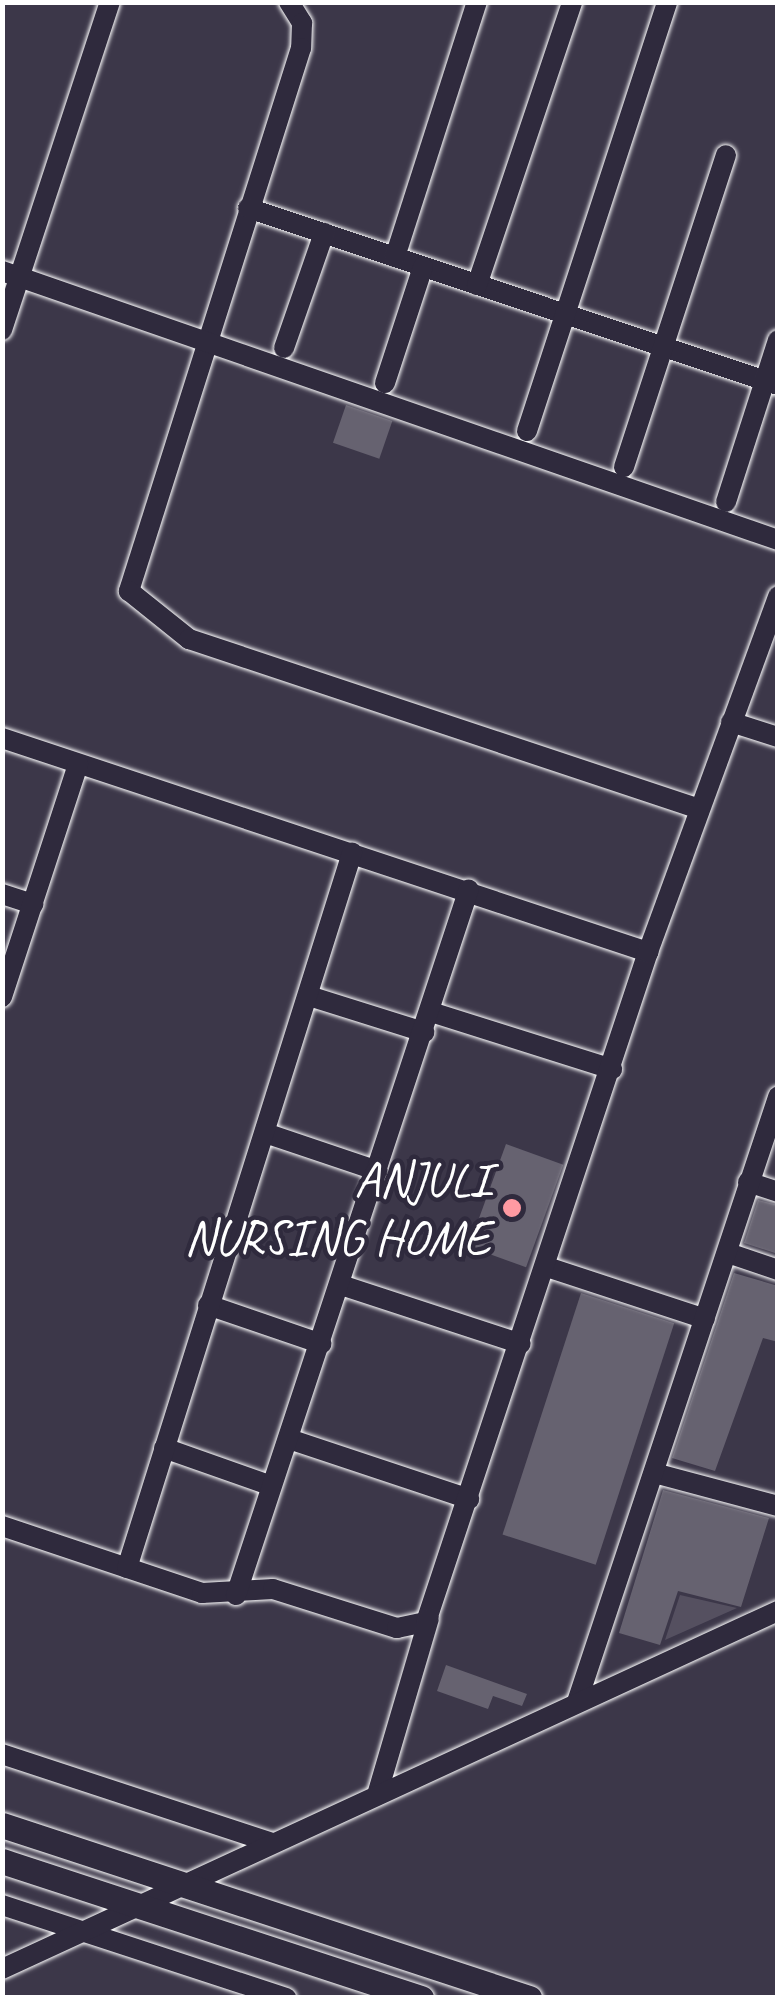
<!DOCTYPE html>
<style>
body{margin:0}
#map{position:relative;width:780px;height:2000px;overflow:hidden;background:#3c3749;font-family:Caveat,sans-serif}
div>[style]{position:absolute}
.green>*{inset:0;background:#555060}
.building>*{inset:0;background:#666270;transform-origin:0 0}
.roads{filter:drop-shadow(0 0 2px #fff) drop-shadow(0 0 2px #fff)}
.minor>*{height:20px;margin:-10px;padding:0 10px;transform-origin:10px;border-radius:10px;background:#2f2a3d}
.tertiary>*{height:25px;margin:-12.5px;padding:0 12.5px;transform-origin:12.5px;border-radius:12.5px;background:#2f2a3d}
.dots>*{width:28px;height:28px;translate:-50% -50%;box-sizing:border-box;border:5px solid #2f2a3d;border-radius:50%}
span{translate:-50% -50%;white-space:nowrap;text-align:center;line-height:1.15;-webkit-text-stroke:9px #2f2a3d;paint-order:stroke}
.poi-label{font-size:50px;color:#fff}
.right{translate:-100% -50%;text-align:right}
.frame{position:absolute;inset:0;border:5px solid #fff;pointer-events:none}
</style>
<div id="map">
<div class="green">
<i style="clip-path:polygon(680px 1595px,737px 1608px,665px 1640px)"></i>
</div>
<div class="building">
<i style="left:346px;top:405px;width:49px;height:40px;rotate:19deg"></i>
<i style="left:506px;top:1144px;width:61px;height:109px;rotate:20deg"></i>
<i style="clip-path:polygon(758px 1200px,778px 1205px,778px 1254px,744px 1243px)"></i>
<i style="clip-path:polygon(734px 1273px,778px 1286px,778px 1342px,763px 1338px,715px 1471px,672px 1458px)"></i>
<i style="left:581px;top:1293px;width:98px;height:254px;rotate:18deg"></i>
<i style="clip-path:polygon(663px 1490px,769px 1518px,741px 1607px,678px 1591px,660px 1645px,619px 1633px)"></i>
<i style="clip-path:polygon(446px 1665px,527px 1694px,522px 1706px,493px 1696px,488px 1709px,437px 1691px)"></i>
</div>
<div class="roads">
<div class="minor">
<i style="left:289px;top:2px;width:25px;rotate:58deg"></i>
<i style="left:302px;top:23px;width:25px;rotate:92deg"></i>
<i style="left:301px;top:48px;width:570px;rotate:107.58deg"></i>
<i style="left:129px;top:591px;width:77px;rotate:38.7deg"></i>
<i style="left:189px;top:639px;width:538px;rotate:18.43deg"></i>
<i style="left:248px;top:208px;width:559px;rotate:18.47deg"></i>
<i style="left:395px;top:257px;width:268px;rotate:-72.2deg"></i>
<i style="left:2px;top:271px;width:821px;rotate:19.12deg"></i>
<i style="left:477px;top:285px;width:299px;rotate:-71.4deg"></i>
<i style="left:2px;top:330px;width:345px;rotate:-71.8deg"></i>
<i style="left:284px;top:348px;width:122px;rotate:-70.8deg"></i>
<i style="left:385px;top:383px;width:122px;rotate:-71.9deg"></i>
<i style="left:527px;top:431px;width:451px;rotate:-71.9deg"></i>
<i style="left:624px;top:467px;width:328px;rotate:-71.9deg"></i>
<i style="left:726px;top:502px;width:170px;rotate:-72.2deg"></i>
<i style="left:731px;top:722px;width:49px;rotate:17.7deg"></i>
<i style="left:2px;top:738px;width:681px;rotate:18.33deg"></i>
<i style="left:2px;top:894px;width:33px;rotate:18deg"></i>
<i style="left:309px;top:996px;width:121px;rotate:17.4deg"></i>
<i style="left:2px;top:997px;width:245px;rotate:-71.9deg"></i>
<i style="left:431px;top:1012px;width:190px;rotate:17.5deg"></i>
<i style="left:265px;top:1133px;width:119px;rotate:18.6deg"></i>
<i style="left:748px;top:1182px;width:32px;rotate:18deg"></i>
<i style="left:728px;top:1253px;width:53px;rotate:18.8deg"></i>
<i style="left:547px;top:1267px;width:166px;rotate:18.2deg"></i>
<i style="left:341px;top:1285px;width:189px;rotate:18.1deg"></i>
<i style="left:208px;top:1305px;width:120px;rotate:18.9deg"></i>
<i style="left:289px;top:1439px;width:190px;rotate:18.4deg"></i>
<i style="left:164px;top:1448px;width:114px;rotate:19.4deg"></i>
<i style="left:654px;top:1473px;width:128px;rotate:14.9deg"></i>
<i style="left:2px;top:1526px;width:211px;rotate:18.5deg"></i>
<i style="left:202px;top:1593px;width:71px;rotate:-3.2deg"></i>
<i style="left:273px;top:1589px;width:130px;rotate:17.5deg"></i>
<i style="left:397px;top:1628px;width:30px;rotate:-12deg"></i>
<i style="left:426px;top:1622px;width:706px;rotate:-71.67deg"></i>
<i style="left:648px;top:952px;width:379px;rotate:-69.9deg"></i>
<i style="left:127px;top:1568px;width:750px;rotate:-72.53deg"></i>
<i style="left:236px;top:1595px;width:743px;rotate:-71.74deg"></i>
<i style="left:577px;top:1702px;width:638px;rotate:-71.62deg"></i>
<i style="left:2px;top:1754px;width:285px;rotate:18.2deg"></i>
<i style="left:377px;top:1795px;width:184px;rotate:-73.6deg"></i>
<i style="left:2px;top:1905px;width:299px;rotate:18.1deg"></i>
<i style="left:2px;top:1969px;width:855px;rotate:-24.77deg"></i>
</div>
<div class="tertiary">
<i style="left:2px;top:1825px;width:555px;rotate:18.17deg"></i>
<i style="left:2px;top:1861px;width:441px;rotate:18.1deg"></i>
</div>
</div>
<div class="dots">
<i style="left:512px;top:1208px;background:#ff9aa2"></i>
</div>
<div class="poi-label">
<span class="right" style="left:490px;top:1208px">ANJULI<br>NURSING HOME</span>
</div>
<div class="frame"></div>
</div>
